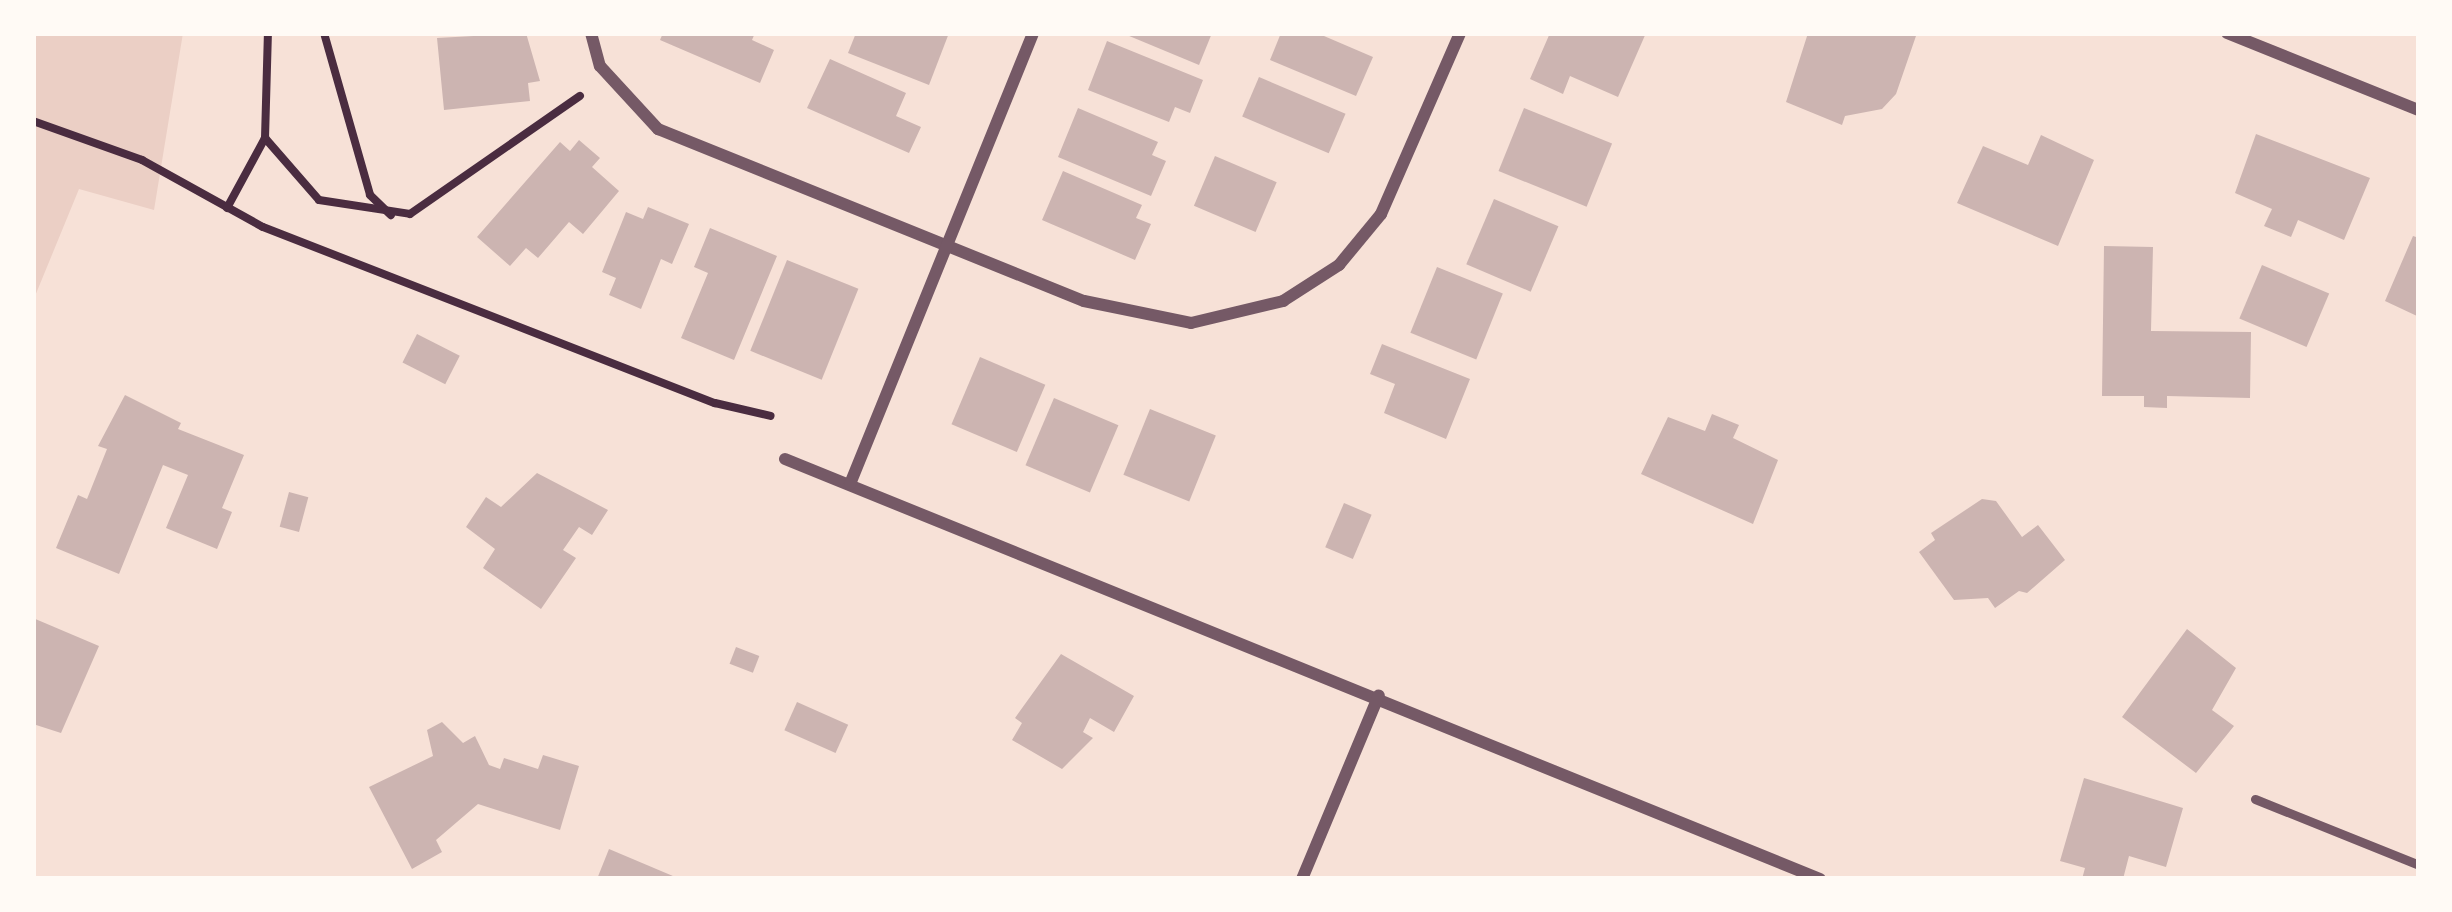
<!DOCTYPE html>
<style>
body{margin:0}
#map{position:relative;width:2452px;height:912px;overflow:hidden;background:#f7e1d7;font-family:"PT Serif",serif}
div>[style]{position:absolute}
.green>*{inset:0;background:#ebcfc5}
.building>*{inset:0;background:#ccb4b1;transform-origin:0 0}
.path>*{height:8px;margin:-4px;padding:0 4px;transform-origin:4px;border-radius:4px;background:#4a2c40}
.service>*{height:9px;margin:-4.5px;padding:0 4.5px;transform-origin:4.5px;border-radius:4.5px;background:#755966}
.minor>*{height:12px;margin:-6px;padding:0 6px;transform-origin:6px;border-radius:6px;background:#755966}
span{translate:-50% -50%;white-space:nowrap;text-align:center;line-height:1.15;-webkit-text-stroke:12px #fffaf5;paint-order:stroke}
.frame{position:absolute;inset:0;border:36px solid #fffaf5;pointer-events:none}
</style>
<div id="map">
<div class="green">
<i style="clip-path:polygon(33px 33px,183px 33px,154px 210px,79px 189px,33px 301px)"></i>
</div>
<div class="building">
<i style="clip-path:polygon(526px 33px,540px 81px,528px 83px,530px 101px,444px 110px,437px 38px)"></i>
<i style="clip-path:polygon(663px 33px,755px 33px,752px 40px,774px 50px,760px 83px,660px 40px)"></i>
<i style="clip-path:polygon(856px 33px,949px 33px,929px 85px,848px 53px)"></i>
<i style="clip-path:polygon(1122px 33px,1212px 33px,1199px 65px)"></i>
<i style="clip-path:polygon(1281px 33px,1317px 33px,1373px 57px,1356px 96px,1270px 60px)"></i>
<i style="clip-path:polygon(1550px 33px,1646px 33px,1618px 97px,1570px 76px,1563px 94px,1530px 79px)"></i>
<i style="clip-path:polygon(1808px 33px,1868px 35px,1917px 33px,1896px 94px,1882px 109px,1845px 116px,1842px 125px,1786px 102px)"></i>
<i style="clip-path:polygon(1107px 41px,1203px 80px,1190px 113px,1175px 107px,1169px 122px,1088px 90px)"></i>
<i style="clip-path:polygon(830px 59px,906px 93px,896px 116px,921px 127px,909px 153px,807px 108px)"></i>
<i style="left:1259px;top:77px;width:94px;height:43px;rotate:23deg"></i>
<i style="clip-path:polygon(1078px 108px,1158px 142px,1152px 155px,1166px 161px,1151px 196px,1058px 157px)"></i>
<i style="left:1524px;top:108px;width:95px;height:68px;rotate:22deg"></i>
<i style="clip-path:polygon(2256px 134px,2370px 178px,2344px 240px,2298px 220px,2291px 237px,2264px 226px,2272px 209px,2235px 193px)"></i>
<i style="clip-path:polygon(2041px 135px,2094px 160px,2058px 246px,1957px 203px,1983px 146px,2028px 165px)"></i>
<i style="clip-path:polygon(579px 140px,600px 158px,592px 167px,619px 191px,583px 234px,569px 222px,538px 258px,526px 248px,510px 266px,477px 237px,560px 142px,570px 151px)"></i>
<i style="left:1215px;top:156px;width:67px;height:54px;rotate:23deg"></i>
<i style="clip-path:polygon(1063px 171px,1142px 205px,1136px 218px,1151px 224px,1135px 260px,1042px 220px)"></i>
<i style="left:1494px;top:199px;width:70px;height:71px;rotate:23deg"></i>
<i style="clip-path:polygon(648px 207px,689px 224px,672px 264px,661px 259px,641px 309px,609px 295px,616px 278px,602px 272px,626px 212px,643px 219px)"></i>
<i style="clip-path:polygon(710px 228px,777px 256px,734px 360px,681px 338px,708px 273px,694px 267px)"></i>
<i style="clip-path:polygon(2413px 236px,2419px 238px,2419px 326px,2417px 316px,2385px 301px)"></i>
<i style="clip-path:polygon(2104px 246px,2153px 247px,2151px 331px,2251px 332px,2250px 398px,2167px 396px,2167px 408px,2144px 407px,2144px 396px,2102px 396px)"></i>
<i style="left:787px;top:260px;width:77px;height:98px;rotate:22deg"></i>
<i style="left:2262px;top:265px;width:73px;height:58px;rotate:23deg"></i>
<i style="left:1437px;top:267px;width:71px;height:71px;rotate:22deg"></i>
<i style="left:417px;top:334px;width:48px;height:32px;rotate:27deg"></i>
<i style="clip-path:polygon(1382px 344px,1470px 379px,1446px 439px,1384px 413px,1395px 384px,1370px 374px)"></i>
<i style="left:980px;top:357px;width:71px;height:73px;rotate:23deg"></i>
<i style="clip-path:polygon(125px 395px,181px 423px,178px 429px,244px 455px,222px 508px,232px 512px,217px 549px,166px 528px,188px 475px,163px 465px,119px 574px,56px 548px,78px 495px,87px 499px,107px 449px,98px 446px)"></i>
<i style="left:1054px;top:398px;width:70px;height:73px;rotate:23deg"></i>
<i style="left:1150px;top:409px;width:71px;height:71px;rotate:22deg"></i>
<i style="clip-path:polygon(1712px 414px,1739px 425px,1733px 438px,1778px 460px,1753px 524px,1641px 474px,1668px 417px,1705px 431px)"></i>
<i style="clip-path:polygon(537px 473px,608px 510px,592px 535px,579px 527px,563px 550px,576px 558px,541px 609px,483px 568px,495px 549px,466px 527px,486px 497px,501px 507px)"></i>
<i style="left:289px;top:492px;width:20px;height:36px;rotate:15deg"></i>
<i style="clip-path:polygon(1982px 499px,1996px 501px,2022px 537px,2038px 525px,2065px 560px,2027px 593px,2019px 591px,1995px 608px,1988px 598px,1954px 600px,1919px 552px,1935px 540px,1931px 533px)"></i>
<i style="left:1344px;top:503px;width:30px;height:48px;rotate:23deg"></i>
<i style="clip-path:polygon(33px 618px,99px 646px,61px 733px,33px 724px)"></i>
<i style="clip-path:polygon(2187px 629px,2236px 668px,2212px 710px,2234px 726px,2196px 773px,2122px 717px)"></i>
<i style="left:736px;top:647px;width:25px;height:18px;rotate:21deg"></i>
<i style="clip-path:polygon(1061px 654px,1134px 696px,1114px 732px,1090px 718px,1083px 732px,1093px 738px,1062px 769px,1012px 740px,1022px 723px,1015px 718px)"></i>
<i style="left:797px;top:702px;width:56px;height:31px;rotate:24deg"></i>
<i style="clip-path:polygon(442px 722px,463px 743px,475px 736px,489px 765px,500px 769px,504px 758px,538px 769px,543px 755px,579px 766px,560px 830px,478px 804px,436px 840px,442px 852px,412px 869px,369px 787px,433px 756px,427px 730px)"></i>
<i style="clip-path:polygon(2084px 778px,2183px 808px,2166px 867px,2129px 856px,2123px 879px,2082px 879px,2085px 868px,2060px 861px)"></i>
<i style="clip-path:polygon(609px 849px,680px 879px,597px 879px)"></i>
</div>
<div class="path">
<i style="left:324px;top:33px;width:168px;rotate:74.1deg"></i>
<i style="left:370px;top:195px;width:29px;rotate:44deg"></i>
<i style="left:33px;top:121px;width:116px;rotate:19.7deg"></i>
<i style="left:142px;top:160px;width:138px;rotate:29deg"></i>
<i style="left:263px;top:227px;width:485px;rotate:21.3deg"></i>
<i style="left:715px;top:403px;width:57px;rotate:13.1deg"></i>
<i style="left:265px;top:138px;width:82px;rotate:48.9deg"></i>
<i style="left:319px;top:200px;width:92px;rotate:8.7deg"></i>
<i style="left:410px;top:214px;width:207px;rotate:-34.8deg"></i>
<i style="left:227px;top:208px;width:80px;rotate:-61.5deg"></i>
<i style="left:265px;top:138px;width:105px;rotate:-88.4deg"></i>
</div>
<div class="service">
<i style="left:2255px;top:799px;width:177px;rotate:21.9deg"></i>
</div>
<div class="minor">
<i style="left:591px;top:33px;width:34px;rotate:75deg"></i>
<i style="left:600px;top:66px;width:86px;rotate:47.4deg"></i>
<i style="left:658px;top:129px;width:459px;rotate:22deg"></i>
<i style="left:1084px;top:301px;width:109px;rotate:11.6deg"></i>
<i style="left:1191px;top:323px;width:95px;rotate:-13.4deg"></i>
<i style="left:1283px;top:301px;width:67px;rotate:-32.7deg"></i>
<i style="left:1339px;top:265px;width:66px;rotate:-50.5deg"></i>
<i style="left:1381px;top:214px;width:197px;rotate:-66.4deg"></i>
<i style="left:2227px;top:33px;width:207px;rotate:21.9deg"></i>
<i style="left:785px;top:459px;width:1117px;rotate:22.09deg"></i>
<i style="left:850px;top:484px;width:487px;rotate:-67.9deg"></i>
<i style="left:1302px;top:879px;width:199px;rotate:-67.3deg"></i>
</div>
<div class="frame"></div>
</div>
